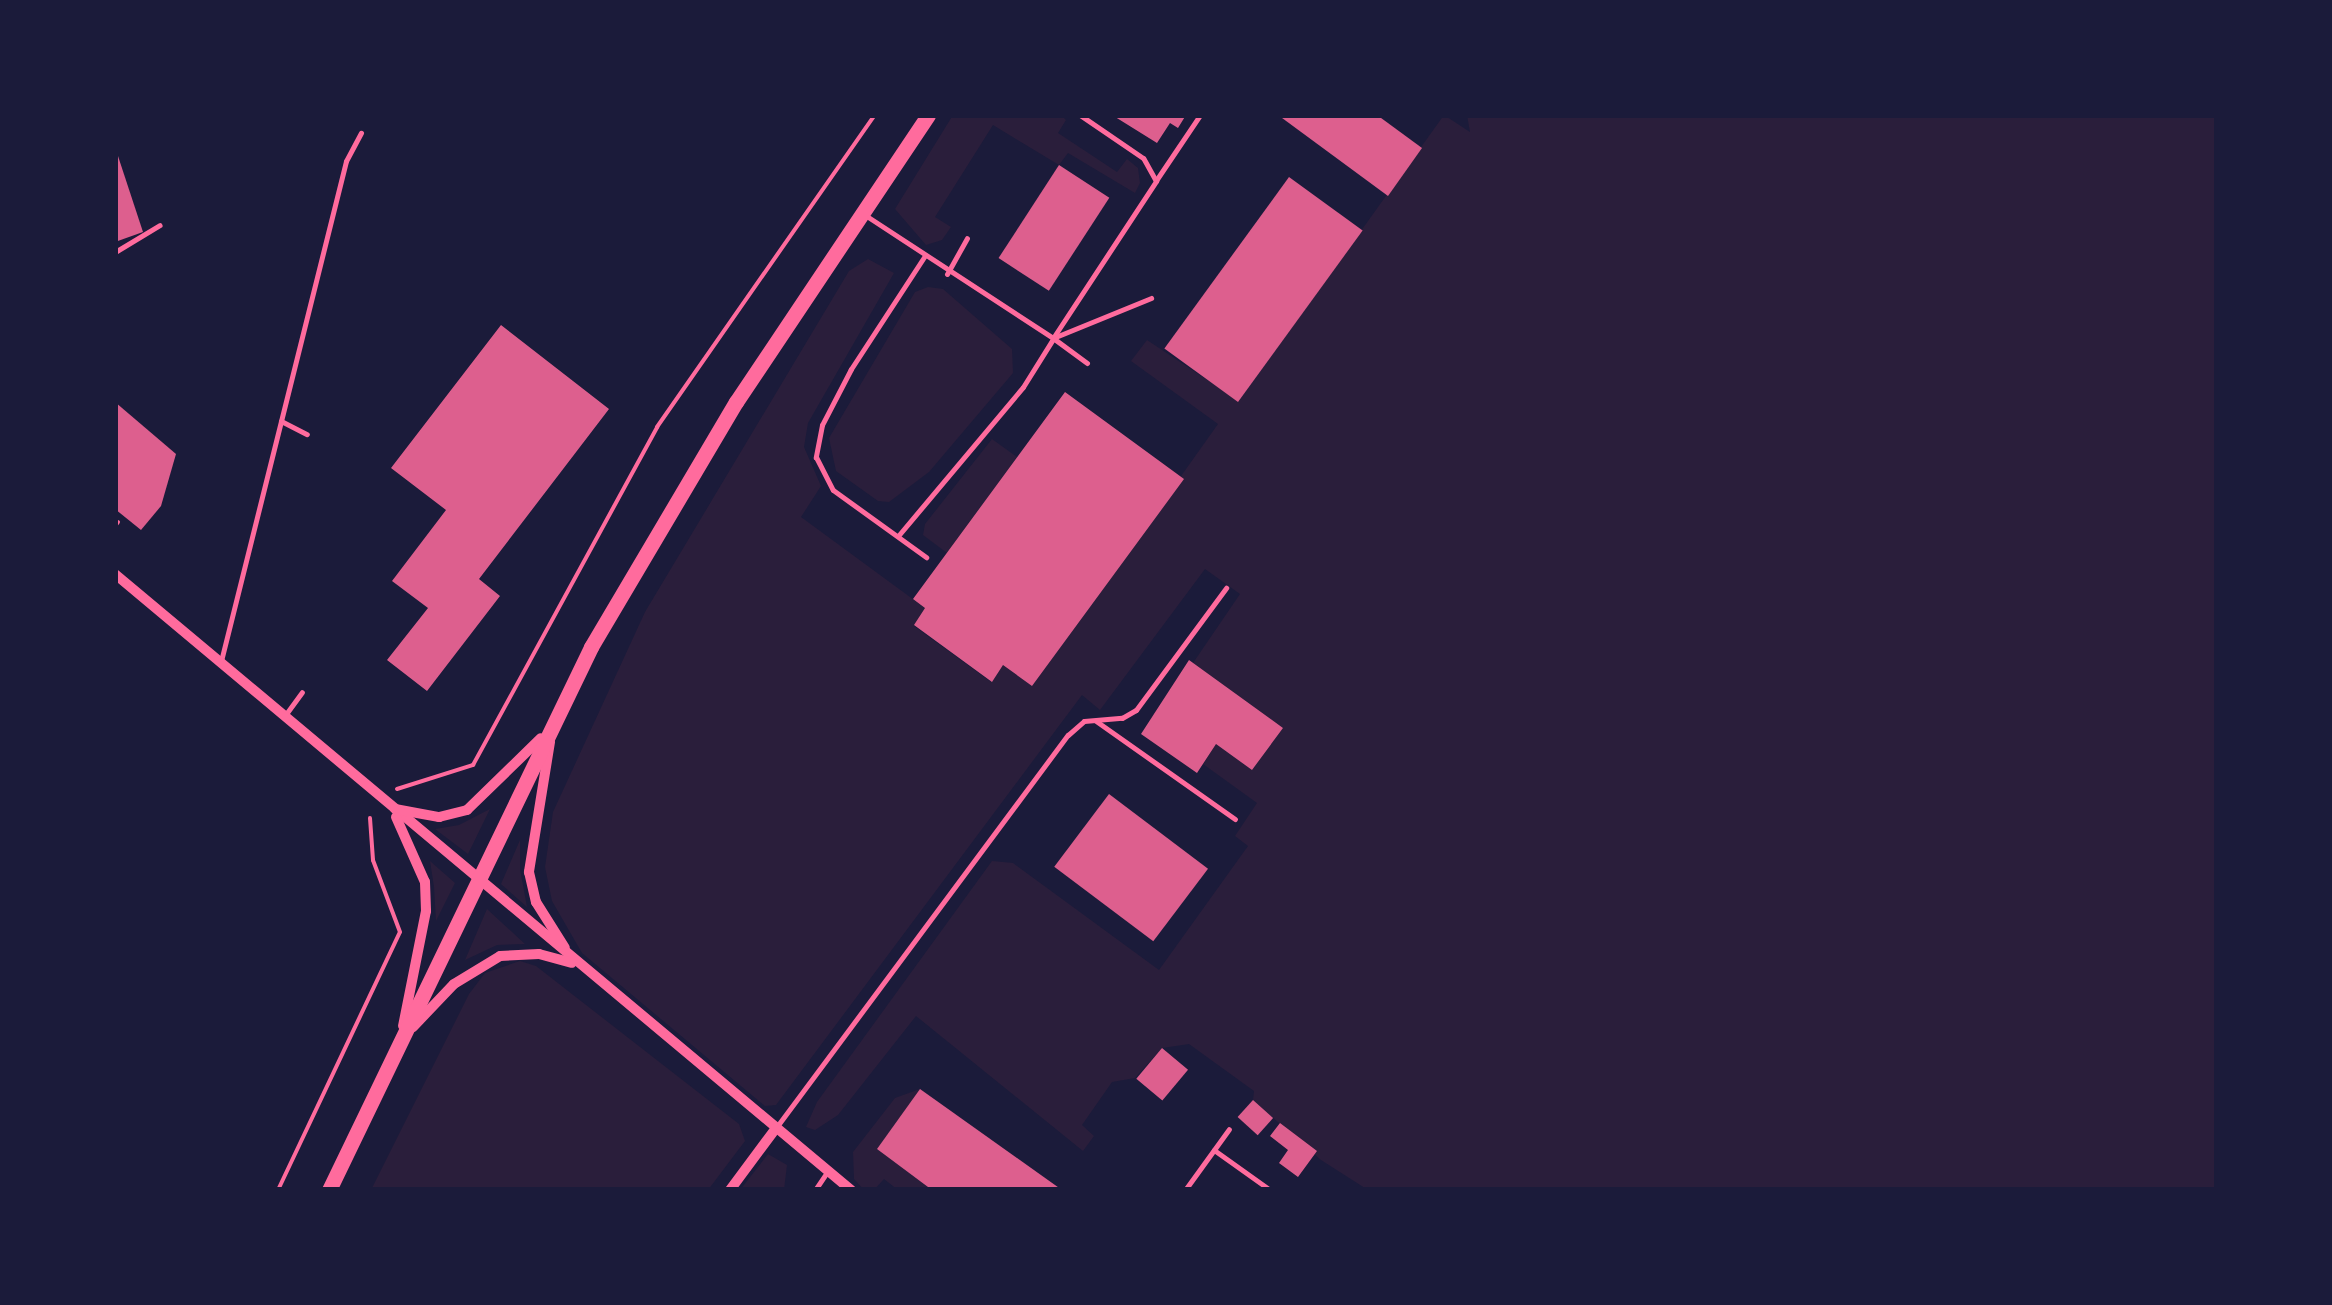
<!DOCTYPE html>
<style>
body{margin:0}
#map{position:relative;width:2332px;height:1305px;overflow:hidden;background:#1b1b3a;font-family:"DejaVu Sans",sans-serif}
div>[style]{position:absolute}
.green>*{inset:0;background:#2a1e3b}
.building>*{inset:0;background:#dd5f8e;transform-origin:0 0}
.path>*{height:4px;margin:-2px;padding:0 2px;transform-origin:2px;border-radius:2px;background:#ff6b9d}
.service>*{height:5px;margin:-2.5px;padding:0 2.5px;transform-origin:2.5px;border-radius:2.5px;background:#ff6b9d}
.minor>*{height:10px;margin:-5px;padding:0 5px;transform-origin:5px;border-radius:5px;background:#ff6b9d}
.secondary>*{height:15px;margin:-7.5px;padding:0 7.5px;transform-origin:7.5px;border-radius:7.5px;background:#ff6b9d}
span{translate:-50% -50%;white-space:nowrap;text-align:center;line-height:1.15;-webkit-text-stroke:10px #1b1b3a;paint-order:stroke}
.frame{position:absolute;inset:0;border:118px solid #1b1b3a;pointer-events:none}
</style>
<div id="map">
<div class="green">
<i style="clip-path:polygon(953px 115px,1061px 115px,1066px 120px,1058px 133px,1117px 172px,1127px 159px,1138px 168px,1140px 183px,1135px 193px,1068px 153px,1059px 165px,993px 125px,935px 217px,951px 227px,942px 240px,926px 245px,895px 209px)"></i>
<i style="clip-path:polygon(1444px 115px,1470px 132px,1467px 115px,2217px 115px,2217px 1190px,1368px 1190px,1321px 1160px,1253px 1100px,1254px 1091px,1189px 1044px,1162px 1048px,1135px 1078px,1112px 1082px,1082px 1125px,1094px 1136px,1083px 1151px,916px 1016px,838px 1115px,815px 1130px,806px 1127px,817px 1102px,992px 861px,1013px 863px,1159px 970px,1248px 846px,1235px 836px,1257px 803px,1203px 764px,1216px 744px,1252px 770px,1283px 728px,1193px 663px,1240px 594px,1205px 569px,1100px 710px,1082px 695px,776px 1105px,765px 1106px,582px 953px,552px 901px,545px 867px,553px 812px,645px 612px,849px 271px,868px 259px,894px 273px,808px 423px,804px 447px,821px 486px,801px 517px,925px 608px,914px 626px,991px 682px,1003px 665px,1032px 686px,1218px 424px,1131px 361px,1147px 340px,1239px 401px)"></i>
<i style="clip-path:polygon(928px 287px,943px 289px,1012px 349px,1013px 373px,929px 472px,889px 502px,878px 501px,836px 471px,829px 438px,915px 292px)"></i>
<i style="clip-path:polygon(992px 439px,1017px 457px,947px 553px,923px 535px,925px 524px)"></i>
<i style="clip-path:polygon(490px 809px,468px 854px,435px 829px,459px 825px)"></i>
<i style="clip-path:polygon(520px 840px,520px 869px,527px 907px,501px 884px)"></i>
<i style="clip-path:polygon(430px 861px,455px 883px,436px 921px,434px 887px)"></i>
<i style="clip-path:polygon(487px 909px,525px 944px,497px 945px,465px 960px)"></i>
<i style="clip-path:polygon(520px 961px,536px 966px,739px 1124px,745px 1141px,708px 1190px,371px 1190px,469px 994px,485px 973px)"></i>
<i style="clip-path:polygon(920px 1089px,877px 1149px,932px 1190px,898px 1190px,884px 1179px,874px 1190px,864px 1190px,854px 1179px,853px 1152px,895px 1098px)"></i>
<i style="clip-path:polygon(768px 1154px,787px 1165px,784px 1190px,740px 1190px)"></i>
</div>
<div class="building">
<i style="clip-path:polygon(1112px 115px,1186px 115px,1178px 128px,1170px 123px,1157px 143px)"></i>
<i style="clip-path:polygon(1278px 115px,1377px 115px,1422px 148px,1388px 196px)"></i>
<i style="clip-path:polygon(116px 150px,143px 232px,115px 242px,115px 151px)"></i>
<i style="left:1059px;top:165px;width:60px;height:111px;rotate:33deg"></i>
<i style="left:1289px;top:177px;width:91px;height:212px;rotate:36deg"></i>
<i style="clip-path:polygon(501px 325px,609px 409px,479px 579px,500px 596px,427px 691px,387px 660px,428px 608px,392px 581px,446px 510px,391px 468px)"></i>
<i style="clip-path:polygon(1065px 392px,1184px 479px,1032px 686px,1003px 665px,992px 682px,914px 625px,925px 608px,913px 599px)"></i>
<i style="clip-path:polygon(115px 402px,176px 454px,161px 506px,141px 530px,115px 509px)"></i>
<i style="clip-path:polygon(1189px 660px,1283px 728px,1252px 770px,1216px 744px,1197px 773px,1141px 734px)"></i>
<i style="left:1109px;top:794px;width:124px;height:91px;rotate:37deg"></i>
<i style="left:1162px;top:1048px;width:34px;height:40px;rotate:40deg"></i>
<i style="clip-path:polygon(920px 1089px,1062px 1190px,932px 1190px,877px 1149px)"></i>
<i style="left:1253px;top:1100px;width:27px;height:23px;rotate:42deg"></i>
<i style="clip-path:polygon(1280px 1123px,1317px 1151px,1298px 1177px,1279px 1163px,1288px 1150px,1270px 1136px)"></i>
</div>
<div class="path">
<i style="left:115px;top:526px;width:5px;rotate:-53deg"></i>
<i style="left:397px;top:789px;width:80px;rotate:-17.5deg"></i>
<i style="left:473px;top:765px;width:385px;rotate:-61.4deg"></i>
<i style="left:657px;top:427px;width:381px;rotate:-55.1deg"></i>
<i style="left:278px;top:1190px;width:285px;rotate:-64.7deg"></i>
<i style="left:400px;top:932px;width:77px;rotate:-110.6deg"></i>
<i style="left:373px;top:860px;width:42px;rotate:-94.1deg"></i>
</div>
<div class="service">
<i style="left:1157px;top:179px;width:77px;rotate:-56.1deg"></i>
<i style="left:865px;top:215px;width:225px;rotate:33.2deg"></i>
<i style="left:1053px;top:338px;width:188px;rotate:-56.7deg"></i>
<i style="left:1156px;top:181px;width:26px;rotate:-119deg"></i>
<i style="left:1143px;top:158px;width:76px;rotate:-145.7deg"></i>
<i style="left:115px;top:252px;width:52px;rotate:-31deg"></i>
<i style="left:924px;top:257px;width:134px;rotate:123.1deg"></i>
<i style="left:851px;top:369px;width:63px;rotate:117.4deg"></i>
<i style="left:822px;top:425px;width:33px;rotate:101deg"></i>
<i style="left:816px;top:457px;width:37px;rotate:63deg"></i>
<i style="left:833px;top:490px;width:115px;rotate:35.8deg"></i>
<i style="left:947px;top:274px;width:41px;rotate:-60.9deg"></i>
<i style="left:1087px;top:363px;width:42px;rotate:-143.7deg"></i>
<i style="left:1053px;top:338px;width:106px;rotate:-22.2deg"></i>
<i style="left:281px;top:421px;width:29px;rotate:27deg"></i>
<i style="left:898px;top:536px;width:194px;rotate:-50deg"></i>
<i style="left:1023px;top:387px;width:57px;rotate:-58deg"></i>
<i style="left:221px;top:661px;width:515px;rotate:-75.96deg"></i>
<i style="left:346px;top:161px;width:32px;rotate:-62deg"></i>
<i style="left:286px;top:714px;width:27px;rotate:-54deg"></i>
<i style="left:1096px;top:721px;width:170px;rotate:35.2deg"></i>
<i style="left:778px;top:1125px;width:486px;rotate:-53.4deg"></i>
<i style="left:1068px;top:735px;width:21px;rotate:-41deg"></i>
<i style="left:1084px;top:721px;width:38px;rotate:-5deg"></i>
<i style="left:1122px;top:718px;width:16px;rotate:-30deg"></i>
<i style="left:1136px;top:710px;width:152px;rotate:-53.6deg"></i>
<i style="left:1214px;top:1150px;width:69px;rotate:35.5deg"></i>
<i style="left:815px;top:1190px;width:23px;rotate:-56deg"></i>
<i style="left:1185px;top:1190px;width:75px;rotate:-54.2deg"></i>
</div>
<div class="minor">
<i style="left:115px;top:574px;width:960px;rotate:39.93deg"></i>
<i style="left:550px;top:742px;width:132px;rotate:99.2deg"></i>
<i style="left:529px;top:872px;width:31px;rotate:77deg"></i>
<i style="left:536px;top:902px;width:54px;rotate:57.8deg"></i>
<i style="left:395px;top:809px;width:45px;rotate:10.3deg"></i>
<i style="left:439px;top:817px;width:29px;rotate:-14deg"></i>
<i style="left:467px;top:810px;width:103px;rotate:-44.2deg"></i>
<i style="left:396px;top:817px;width:71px;rotate:66deg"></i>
<i style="left:425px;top:882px;width:29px;rotate:88deg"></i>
<i style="left:426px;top:911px;width:117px;rotate:101.3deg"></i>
<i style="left:413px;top:1027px;width:59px;rotate:-46.4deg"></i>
<i style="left:454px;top:984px;width:54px;rotate:-31.3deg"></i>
<i style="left:500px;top:956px;width:39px;rotate:-3deg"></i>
<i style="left:539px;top:954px;width:34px;rotate:15deg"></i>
<i style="left:730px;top:1190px;width:77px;rotate:-53.4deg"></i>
</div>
<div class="secondary">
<i style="left:329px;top:1190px;width:603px;rotate:-64.24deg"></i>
<i style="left:591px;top:647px;width:285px;rotate:-59.4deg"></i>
<i style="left:736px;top:402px;width:345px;rotate:-56.2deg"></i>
</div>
<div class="frame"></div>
</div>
